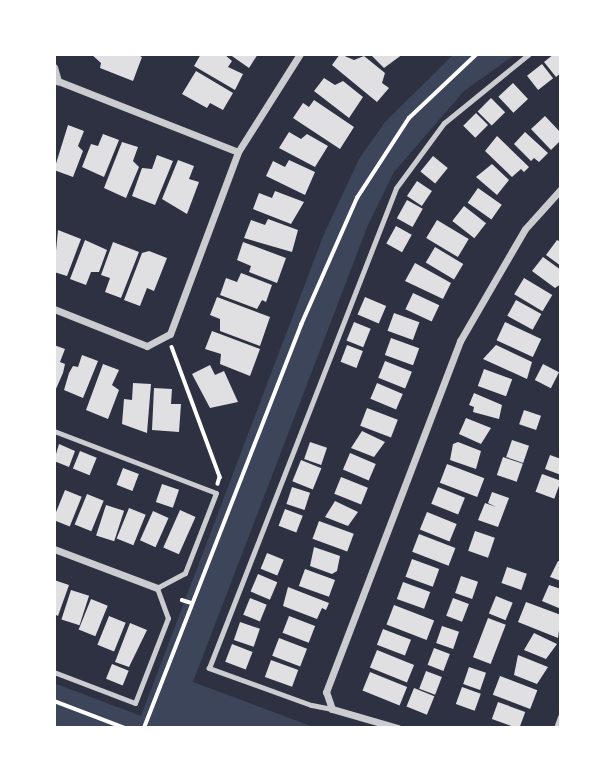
<!DOCTYPE html>
<style>
body{margin:0}
#map{position:relative;width:615px;height:782px;overflow:hidden;background:#2d3142;font-family:Jost,sans-serif}
div>[style]{position:absolute}
.green>*{inset:0;background:#3c4559}
.building>*{inset:0;background:#e0e0e3;transform-origin:0 0}
.path>*{height:3.5px;margin:-1.75px;padding:0 1.75px;transform-origin:1.75px;border-radius:1.75px;background:#fff}
.service>*{height:5px;margin:-2.5px;padding:0 2.5px;transform-origin:2.5px;border-radius:2.5px;background:#caccd0}
.minor>*{height:7px;margin:-3.5px;padding:0 3.5px;transform-origin:3.5px;border-radius:3.5px;background:#caccd0}
span{translate:-50% -50%;white-space:nowrap;text-align:center;line-height:1.15;-webkit-text-stroke:6px #fff;paint-order:stroke}
.frame{position:absolute;inset:0;border:56px solid #fff;pointer-events:none}
</style>
<div id="map">
<div class="green">
<i style="clip-path:polygon(454px 54px,516px 54px,464px 91px,394px 172px,368px 225px,193px 682px,316px 728px,54px 728px,54px 683px,141px 716px,324px 234px,359px 159px,385px 122px)"></i>
</div>
<div class="building">
<i style="clip-path:polygon(91px 54px,135px 54px,142px 57px,133px 81px,100px 68px,101px 63px)"></i>
<i style="clip-path:polygon(201px 54px,224px 54px,232px 61px,228px 67px,243px 74px,235px 90px,194px 66px)"></i>
<i style="clip-path:polygon(229px 54px,258px 54px,249px 68px)"></i>
<i style="clip-path:polygon(340px 54px,354px 60px,364px 56px,385px 73px,382px 83px,389px 88px,377px 102px,332px 65px)"></i>
<i style="clip-path:polygon(370px 54px,403px 54px,384px 68px)"></i>
<i style="clip-path:polygon(554px 54px,561px 54px,561px 73px,556px 77px,544px 62px)"></i>
<i style="left:542px;top:64px;width:18px;height:19px;rotate:52deg"></i>
<i style="clip-path:polygon(196px 71px,233px 93px,223px 110px,210px 103px,207px 108px,182px 94px)"></i>
<i style="clip-path:polygon(324px 78px,335px 85px,343px 81px,363px 97px,349px 118px,314px 91px)"></i>
<i style="left:513px;top:83px;width:22px;height:20px;rotate:47deg"></i>
<i style="left:491px;top:98px;width:20px;height:19px;rotate:45deg"></i>
<i style="clip-path:polygon(314px 100px,354px 127px,340px 149px,293px 118px,303px 103px,309px 107px)"></i>
<i style="left:476px;top:113px;width:17px;height:18px;rotate:45deg"></i>
<i style="clip-path:polygon(545px 116px,561px 133px,561px 140px,551px 150px,531px 129px)"></i>
<i style="clip-path:polygon(68px 125px,84px 131px,78px 146px,83px 151px,73px 177px,54px 170px)"></i>
<i style="clip-path:polygon(289px 132px,301px 139px,307px 134px,328px 146px,315px 167px,279px 148px)"></i>
<i style="clip-path:polygon(525px 132px,548px 153px,539px 162px,534px 158px,531px 161px,514px 144px)"></i>
<i style="clip-path:polygon(103px 134px,119px 140px,104px 177px,82px 167px,91px 144px,98px 146px)"></i>
<i style="clip-path:polygon(497px 136px,529px 167px,524px 172px,521px 169px,512px 177px,485px 151px)"></i>
<i style="clip-path:polygon(122px 142px,138px 147px,133px 161px,139px 167px,126px 198px,104px 188px)"></i>
<i style="clip-path:polygon(157px 155px,173px 161px,155px 205px,132px 196px,142px 168px,152px 169px)"></i>
<i style="left:433px;top:156px;width:19px;height:20px;rotate:39deg"></i>
<i style="clip-path:polygon(178px 160px,194px 166px,189px 179px,199px 182px,187px 214px,162px 199px)"></i>
<i style="clip-path:polygon(289px 160px,315px 172px,305px 195px,266px 176px,273px 161px,285px 167px)"></i>
<i style="clip-path:polygon(492px 164px,509px 180px,497px 195px,476px 177px)"></i>
<i style="left:417px;top:181px;width:18px;height:18px;rotate:34deg"></i>
<i style="left:478px;top:188px;width:29px;height:18px;rotate:35deg"></i>
<i style="clip-path:polygon(275px 191px,304px 202px,291px 224px,253px 209px,259px 193px,272px 198px)"></i>
<i style="left:407px;top:200px;width:18px;height:21px;rotate:29deg"></i>
<i style="left:464px;top:206px;width:28px;height:19px;rotate:38deg"></i>
<i style="clip-path:polygon(268px 219px,298px 230px,292px 252px,244px 238px,251px 220px,265px 225px)"></i>
<i style="left:437px;top:220px;width:37px;height:21px;rotate:31deg"></i>
<i style="left:396px;top:226px;width:18px;height:20px;rotate:29deg"></i>
<i style="clip-path:polygon(58px 230px,81px 239px,67px 276px,54px 272px)"></i>
<i style="clip-path:polygon(85px 240px,107px 250px,99px 272px,91px 272px,86px 285px,70px 279px)"></i>
<i style="clip-path:polygon(557px 240px,561px 242px,561px 266px,546px 255px)"></i>
<i style="clip-path:polygon(113px 242px,139px 252px,121px 298px,105px 292px,110px 278px,101px 275px)"></i>
<i style="clip-path:polygon(243px 242px,286px 258px,277px 283px,249px 272px,251px 266px,237px 260px)"></i>
<i style="left:435px;top:247px;width:33px;height:18px;rotate:31deg"></i>
<i style="clip-path:polygon(149px 251px,167px 258px,154px 291px,147px 288px,140px 306px,124px 300px,142px 253px)"></i>
<i style="clip-path:polygon(543px 257px,561px 270px,561px 284px,555px 288px,532px 271px)"></i>
<i style="clip-path:polygon(415px 263px,451px 283px,443px 299px,405px 281px)"></i>
<i style="clip-path:polygon(241px 273px,272px 285px,266px 302px,262px 300px,257px 309px,220px 295px,226px 278px,237px 282px)"></i>
<i style="left:524px;top:278px;width:33px;height:19px;rotate:31deg"></i>
<i style="left:413px;top:293px;width:29px;height:18px;rotate:25deg"></i>
<i style="clip-path:polygon(217px 297px,270px 317px,260px 346px,220px 331px,220px 319px,210px 315px)"></i>
<i style="left:365px;top:297px;width:23px;height:19px;rotate:23deg"></i>
<i style="left:516px;top:300px;width:29px;height:18px;rotate:29deg"></i>
<i style="left:394px;top:313px;width:27px;height:19px;rotate:20deg"></i>
<i style="left:354px;top:322px;width:18px;height:20px;rotate:22deg"></i>
<i style="left:505px;top:322px;width:40px;height:20px;rotate:25deg"></i>
<i style="clip-path:polygon(212px 331px,260px 349px,250px 376px,220px 364px,221px 354px,205px 349px)"></i>
<i style="left:391px;top:338px;width:30px;height:18px;rotate:20deg"></i>
<i style="clip-path:polygon(54px 345px,65px 349px,60px 362px,65px 364px,63px 373px,55px 391px)"></i>
<i style="left:347px;top:345px;width:17px;height:18px;rotate:21deg"></i>
<i style="clip-path:polygon(496px 345px,532px 362px,527px 379px,483px 359px)"></i>
<i style="clip-path:polygon(82px 355px,98px 361px,83px 398px,64px 390px,69px 373px,73px 366px,78px 367px)"></i>
<i style="left:385px;top:361px;width:29px;height:18px;rotate:22deg"></i>
<i style="clip-path:polygon(103px 364px,119px 370px,112px 385px,119px 390px,108px 419px,86px 410px)"></i>
<i style="left:543px;top:364px;width:18px;height:18px;rotate:27deg"></i>
<i style="clip-path:polygon(210px 365px,215px 375px,224px 371px,238px 402px,210px 408px,192px 374px)"></i>
<i style="left:484px;top:369px;width:30px;height:18px;rotate:20deg"></i>
<i style="clip-path:polygon(133px 383px,151px 384px,147px 433px,122px 424px,124px 399px,132px 400px)"></i>
<i style="left:377px;top:383px;width:28px;height:17px;rotate:23deg"></i>
<i style="clip-path:polygon(154px 388px,172px 389px,171px 404px,181px 404px,179px 432px,152px 430px)"></i>
<i style="clip-path:polygon(474px 393px,502px 405px,499px 419px,473px 412px,474px 407px,469px 405px)"></i>
<i style="left:367px;top:408px;width:33px;height:19px;rotate:21deg"></i>
<i style="left:524px;top:410px;width:18px;height:15px;rotate:19deg"></i>
<i style="clip-path:polygon(466px 418px,491px 428px,481px 444px,459px 434px)"></i>
<i style="clip-path:polygon(362px 431px,385px 442px,374px 457px,351px 448px)"></i>
<i style="left:512px;top:440px;width:18px;height:18px;rotate:19deg"></i>
<i style="left:310px;top:442px;width:18px;height:18px;rotate:19deg"></i>
<i style="clip-path:polygon(458px 442px,481px 451px,476px 469px,450px 460px,453px 444px)"></i>
<i style="clip-path:polygon(59px 444px,75px 451px,69px 467px,54px 461px)"></i>
<i style="left:80px;top:451px;width:18px;height:19px;rotate:22deg"></i>
<i style="left:350px;top:453px;width:28px;height:18px;rotate:23deg"></i>
<i style="clip-path:polygon(550px 455px,561px 459px,561px 475px,545px 469px)"></i>
<i style="left:503px;top:457px;width:21px;height:19px;rotate:19deg"></i>
<i style="left:301px;top:460px;width:22px;height:23px;rotate:22deg"></i>
<i style="left:447px;top:464px;width:40px;height:20px;rotate:21deg"></i>
<i style="left:123px;top:468px;width:17px;height:18px;rotate:21deg"></i>
<i style="left:542px;top:474px;width:20px;height:19px;rotate:20deg"></i>
<i style="left:341px;top:477px;width:29px;height:18px;rotate:22deg"></i>
<i style="left:162px;top:484px;width:18px;height:19px;rotate:19deg"></i>
<i style="left:292px;top:487px;width:19px;height:18px;rotate:18deg"></i>
<i style="left:438px;top:487px;width:29px;height:18px;rotate:22deg"></i>
<i style="left:65px;top:490px;width:18px;height:32px;rotate:22deg"></i>
<i style="clip-path:polygon(492px 492px,509px 498px,498px 527px,478px 520px,485px 503px,496px 507px,488px 503px)"></i>
<i style="left:87px;top:494px;width:18px;height:33px;rotate:22deg"></i>
<i style="clip-path:polygon(335px 501px,358px 512px,348px 526px,325px 517px)"></i>
<i style="left:106px;top:505px;width:19px;height:32px;rotate:18deg"></i>
<i style="left:129px;top:508px;width:18px;height:33px;rotate:22deg"></i>
<i style="left:285px;top:509px;width:19px;height:18px;rotate:21deg"></i>
<i style="left:180px;top:510px;width:17px;height:41px;rotate:24deg"></i>
<i style="left:153px;top:511px;width:17px;height:32px;rotate:24deg"></i>
<i style="left:427px;top:512px;width:32px;height:19px;rotate:22deg"></i>
<i style="left:319px;top:521px;width:37px;height:19px;rotate:20deg"></i>
<i style="left:475px;top:531px;width:21px;height:21px;rotate:19deg"></i>
<i style="left:419px;top:534px;width:39px;height:19px;rotate:21deg"></i>
<i style="clip-path:polygon(314px 547px,340px 556px,337px 571px,332px 574px,310px 566px)"></i>
<i style="left:267px;top:553px;width:18px;height:17px;rotate:22deg"></i>
<i style="left:412px;top:559px;width:29px;height:19px;rotate:20deg"></i>
<i style="clip-path:polygon(558px 561px,561px 562px,561px 581px,550px 577px)"></i>
<i style="left:507px;top:567px;width:21px;height:17px;rotate:19deg"></i>
<i style="left:305px;top:569px;width:32px;height:18px;rotate:20deg"></i>
<i style="left:258px;top:574px;width:21px;height:19px;rotate:23deg"></i>
<i style="left:461px;top:576px;width:18px;height:18px;rotate:19deg"></i>
<i style="clip-path:polygon(54px 580px,69px 585px,58px 616px,54px 614px)"></i>
<i style="left:403px;top:582px;width:29px;height:18px;rotate:20deg"></i>
<i style="clip-path:polygon(549px 585px,561px 589px,561px 609px,542px 601px)"></i>
<i style="clip-path:polygon(288px 587px,329px 603px,326px 610px,322px 608px,317px 619px,283px 606px)"></i>
<i style="left:71px;top:590px;width:19px;height:31px;rotate:18deg"></i>
<i style="left:496px;top:596px;width:18px;height:19px;rotate:22deg"></i>
<i style="left:250px;top:598px;width:18px;height:18px;rotate:22deg"></i>
<i style="left:453px;top:598px;width:17px;height:19px;rotate:21deg"></i>
<i style="left:91px;top:599px;width:18px;height:33px;rotate:22deg"></i>
<i style="clip-path:polygon(526px 602px,561px 615px,558px 638px,518px 622px)"></i>
<i style="left:394px;top:605px;width:43px;height:21px;rotate:21deg"></i>
<i style="left:109px;top:616px;width:18px;height:31px;rotate:22deg"></i>
<i style="left:289px;top:616px;width:28px;height:18px;rotate:21deg"></i>
<i style="left:488px;top:618px;width:19px;height:42px;rotate:21deg"></i>
<i style="left:240px;top:622px;width:21px;height:19px;rotate:19deg"></i>
<i style="clip-path:polygon(130px 623px,147px 630px,129px 667px,115px 662px)"></i>
<i style="left:442px;top:626px;width:18px;height:18px;rotate:19deg"></i>
<i style="left:383px;top:629px;width:30px;height:17px;rotate:21deg"></i>
<i style="clip-path:polygon(534px 633px,557px 644px,546px 659px,524px 650px)"></i>
<i style="left:279px;top:638px;width:30px;height:19px;rotate:21deg"></i>
<i style="left:232px;top:644px;width:22px;height:19px;rotate:21deg"></i>
<i style="left:434px;top:648px;width:17px;height:18px;rotate:21deg"></i>
<i style="left:377px;top:650px;width:40px;height:19px;rotate:22deg"></i>
<i style="clip-path:polygon(518px 655px,548px 667px,537px 684px,514px 675px)"></i>
<i style="left:271px;top:660px;width:29px;height:18px;rotate:20deg"></i>
<i style="left:112px;top:664px;width:18px;height:16px;rotate:22deg"></i>
<i style="left:469px;top:667px;width:18px;height:18px;rotate:19deg"></i>
<i style="left:426px;top:671px;width:17px;height:19px;rotate:21deg"></i>
<i style="left:370px;top:672px;width:40px;height:20px;rotate:22deg"></i>
<i style="left:500px;top:676px;width:40px;height:20px;rotate:21deg"></i>
<i style="left:462px;top:687px;width:20px;height:18px;rotate:20deg"></i>
<i style="left:414px;top:688px;width:22px;height:20px;rotate:22deg"></i>
<i style="left:498px;top:702px;width:29px;height:18px;rotate:20deg"></i>
</div>
<div class="path">
<i style="left:172px;top:347px;width:139px;rotate:69.7deg"></i>
<i style="left:220px;top:477px;width:7px;rotate:106deg"></i>
<i style="left:182px;top:600px;width:10px;rotate:17deg"></i>
<i style="left:54px;top:701px;width:76px;rotate:20.8deg"></i>
<i style="left:144px;top:728px;width:433px;rotate:-68.7deg"></i>
<i style="left:301px;top:325px;width:139px;rotate:-66.2deg"></i>
<i style="left:357px;top:198px;width:95px;rotate:-57deg"></i>
<i style="left:409px;top:118px;width:93px;rotate:-43.3deg"></i>
</div>
<div class="service">
<i style="left:54px;top:431px;width:173px;rotate:20.9deg"></i>
<i style="left:216px;top:493px;width:86px;rotate:111.2deg"></i>
<i style="left:185px;top:573px;width:32px;rotate:152deg"></i>
<i style="left:157px;top:588px;width:32px;rotate:70deg"></i>
<i style="left:168px;top:618px;width:91px;rotate:111.2deg"></i>
<i style="left:135px;top:703px;width:87px;rotate:-159.1deg"></i>
<i style="left:332px;top:709px;width:21px;rotate:-169deg"></i>
<i style="left:311px;top:705px;width:109px;rotate:-160.1deg"></i>
<i style="left:209px;top:668px;width:515px;rotate:-68.71deg"></i>
<i style="left:396px;top:188px;width:81px;rotate:-53.6deg"></i>
<i style="left:444px;top:123px;width:109px;rotate:-39.1deg"></i>
</div>
<div class="minor">
<i style="left:54px;top:67px;width:15px;rotate:74deg"></i>
<i style="left:58px;top:81px;width:193px;rotate:21.5deg"></i>
<i style="left:54px;top:309px;width:100px;rotate:21.7deg"></i>
<i style="left:147px;top:346px;width:26px;rotate:-28deg"></i>
<i style="left:170px;top:334px;width:194px;rotate:-69.5deg"></i>
<i style="left:238px;top:152px;width:116px;rotate:-57.7deg"></i>
<i style="left:54px;top:549px;width:110px;rotate:20.7deg"></i>
<i style="left:398px;top:728px;width:69px;rotate:-163.9deg"></i>
<i style="left:332px;top:709px;width:18px;rotate:-109deg"></i>
<i style="left:326px;top:692px;width:376px;rotate:-69.1deg"></i>
<i style="left:460px;top:341px;width:129px;rotate:-59.9deg"></i>
<i style="left:525px;top:229px;width:54px;rotate:-48deg"></i>
<i style="left:557px;top:728px;width:12px;rotate:-70deg"></i>
</div>
<div class="frame"></div>
</div>
